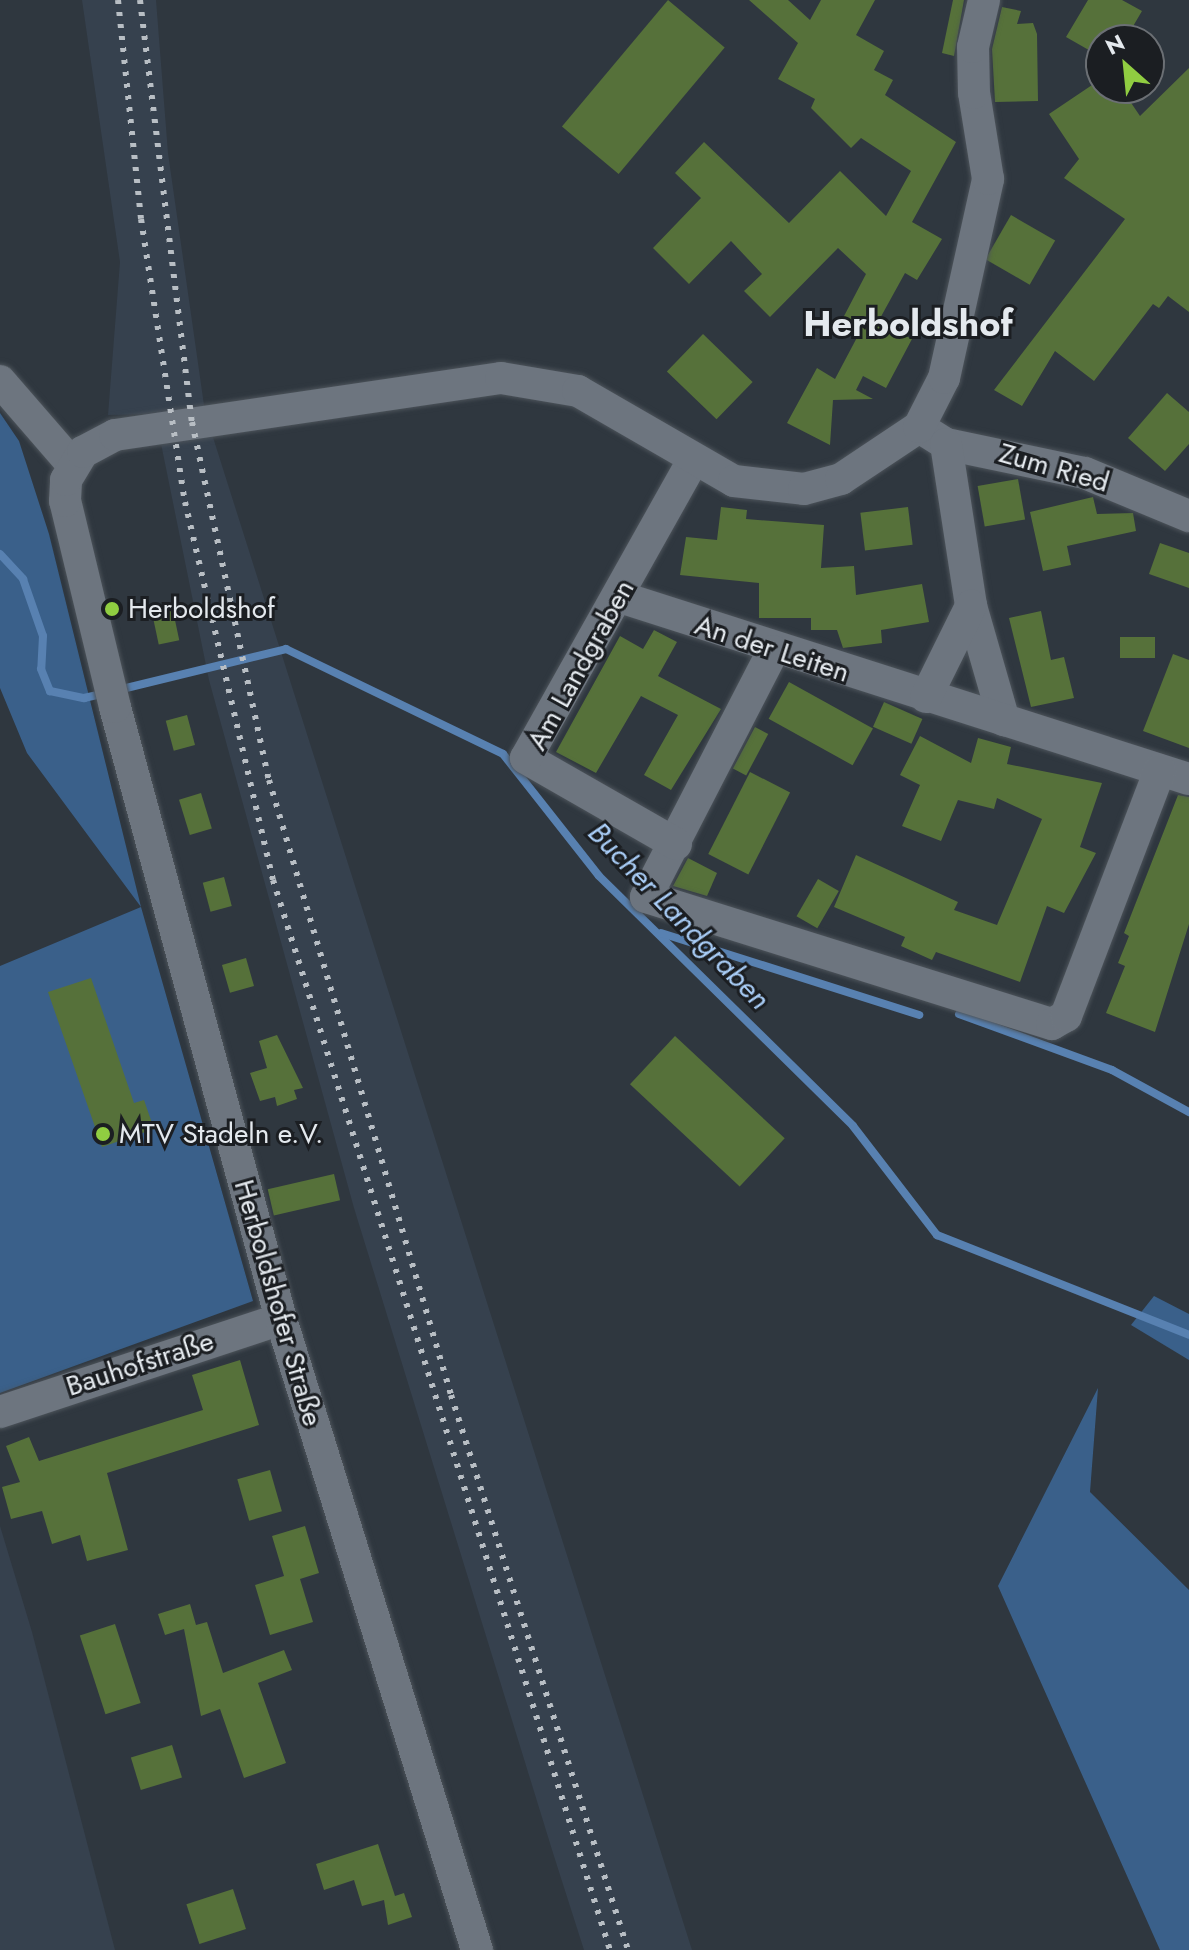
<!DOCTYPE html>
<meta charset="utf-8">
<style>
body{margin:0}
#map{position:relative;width:1189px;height:1950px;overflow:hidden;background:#2f373f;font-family:Jost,sans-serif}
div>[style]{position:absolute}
.built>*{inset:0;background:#36414e}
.green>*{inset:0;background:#3a608a}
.stream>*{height:8px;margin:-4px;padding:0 4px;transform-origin:4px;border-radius:4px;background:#5881b1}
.building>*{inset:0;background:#56713a;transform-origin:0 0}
.roads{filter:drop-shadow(0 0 2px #4c535a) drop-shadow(0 0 2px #4c535a)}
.minor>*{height:32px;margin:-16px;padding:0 16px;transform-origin:16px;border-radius:16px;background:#6d757f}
.rail>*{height:6px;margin-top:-3px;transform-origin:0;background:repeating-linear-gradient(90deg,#b8bec4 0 4px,transparent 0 12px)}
.dots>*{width:22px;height:22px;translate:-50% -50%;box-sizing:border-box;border:4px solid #1b1e22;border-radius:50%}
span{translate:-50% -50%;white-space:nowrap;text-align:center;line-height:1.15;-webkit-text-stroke:6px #1b1e22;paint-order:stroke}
.street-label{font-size:28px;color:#e4e9ee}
.poi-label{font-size:28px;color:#e4e9ee}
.left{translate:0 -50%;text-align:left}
.water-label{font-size:30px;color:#a9cdf7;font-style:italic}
.district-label{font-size:36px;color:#e4e9ee;font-weight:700}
.north{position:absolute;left:1085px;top:24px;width:80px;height:80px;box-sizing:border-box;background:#1b1e22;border:2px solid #6b6f74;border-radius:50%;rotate:333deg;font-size:22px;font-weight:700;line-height:32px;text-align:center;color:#e4e9ee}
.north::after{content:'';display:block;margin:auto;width:28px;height:36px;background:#90cd41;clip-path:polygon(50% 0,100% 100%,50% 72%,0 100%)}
</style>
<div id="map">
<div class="built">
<i style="clip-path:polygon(82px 0,156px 0,168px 153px,205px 412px,692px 1950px,584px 1950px,553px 1853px,354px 1208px,209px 680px,155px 414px,108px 415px,120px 262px)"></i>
<i style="clip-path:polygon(0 1526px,32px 1632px,115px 1950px,0 1950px)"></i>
</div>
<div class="green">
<i style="clip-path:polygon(0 413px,19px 441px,49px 534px,141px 907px,253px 1301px,0 1393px,0 966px,141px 907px,27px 753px,0 688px)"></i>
<i style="clip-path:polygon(1154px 1296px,1189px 1314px,1189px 1360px,1131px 1325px)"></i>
<i style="clip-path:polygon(1098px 1388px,1090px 1492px,1189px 1590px,1189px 1950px,1160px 1950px,998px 1586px)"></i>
</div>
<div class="stream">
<i style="left:0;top:554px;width:34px;rotate:47deg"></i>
<i style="left:23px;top:579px;width:60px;rotate:70.7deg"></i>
<i style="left:43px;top:636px;width:33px;rotate:93deg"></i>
<i style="left:41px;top:669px;width:24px;rotate:68deg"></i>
<i style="left:50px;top:691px;width:35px;rotate:12deg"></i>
<i style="left:84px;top:698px;width:22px;rotate:-13deg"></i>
<i style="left:118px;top:690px;width:173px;rotate:-13.7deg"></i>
<i style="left:286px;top:649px;width:241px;rotate:25.8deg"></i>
<i style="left:503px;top:754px;width:155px;rotate:51.8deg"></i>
<i style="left:599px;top:876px;width:356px;rotate:44.5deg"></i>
<i style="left:853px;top:1126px;width:138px;rotate:52.4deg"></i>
<i style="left:937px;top:1235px;width:271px;rotate:21.6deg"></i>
<i style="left:661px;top:933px;width:271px;rotate:17.6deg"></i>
<i style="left:959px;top:1014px;width:163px;rotate:20.1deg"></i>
<i style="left:1112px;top:1070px;width:88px;rotate:28.6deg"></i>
</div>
<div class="building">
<i style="left:668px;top:0;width:74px;height:165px;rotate:40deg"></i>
<i style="clip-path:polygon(749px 0,788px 0,810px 20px,821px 0,875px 0,856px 35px,884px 51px,874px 70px,893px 80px,885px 95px,956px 142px,912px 222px,942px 239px,917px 280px,905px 273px,878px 322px,912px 339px,886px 388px,863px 376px,856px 390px,873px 399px,833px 400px,830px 445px,787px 423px,817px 368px,835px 379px,862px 328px,843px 318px,866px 274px,838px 248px,770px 317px,744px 291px,762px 274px,731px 241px,689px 284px,653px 248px,701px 198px,675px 173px,704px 142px,789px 223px,840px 171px,886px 216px,911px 171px,861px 138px,851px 148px,811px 108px,815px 99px,778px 79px,798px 43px)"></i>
<i style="clip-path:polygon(953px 0,964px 0,954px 56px,942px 53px)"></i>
<i style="clip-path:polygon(1088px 0,1122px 0,1142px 11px,1125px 40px,1101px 40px,1101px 57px,1066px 37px)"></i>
<i style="clip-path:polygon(1002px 7px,1021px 11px,1017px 24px,1033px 23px,1037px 34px,1038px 101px,995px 102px,992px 49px)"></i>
<i style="clip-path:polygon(1189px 68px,1189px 312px,1168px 296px,1159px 308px,1153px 304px,1094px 381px,1055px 351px,1022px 406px,994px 390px,1125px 219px,1064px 178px,1079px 159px,1049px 114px,1101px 79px,1101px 88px,1121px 88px,1140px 116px)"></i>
<i style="left:1011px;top:215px;width:51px;height:51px;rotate:30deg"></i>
<i style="left:703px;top:334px;width:69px;height:52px;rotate:44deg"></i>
<i style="clip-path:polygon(1167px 393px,1189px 412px,1189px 444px,1165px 471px,1128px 438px)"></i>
<i style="left:1018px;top:479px;width:41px;height:41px;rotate:80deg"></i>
<i style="clip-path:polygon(1093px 497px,1097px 514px,1133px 513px,1136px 531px,1067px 546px,1071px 565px,1043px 571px,1030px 512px)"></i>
<i style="clip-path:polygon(721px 507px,747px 510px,746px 519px,824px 525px,821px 568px,854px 566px,856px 595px,922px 584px,929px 622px,881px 630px,882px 643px,843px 648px,837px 630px,811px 630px,811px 618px,759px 618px,759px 583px,680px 575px,686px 537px,717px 540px)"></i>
<i style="left:908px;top:507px;width:38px;height:48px;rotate:83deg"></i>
<i style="clip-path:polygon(1160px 543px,1189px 553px,1189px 588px,1149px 574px)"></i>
<i style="left:172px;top:606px;width:35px;height:21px;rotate:78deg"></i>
<i style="clip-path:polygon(1041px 611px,1051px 660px,1064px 657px,1074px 698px,1031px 707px,1009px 618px)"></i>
<i style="clip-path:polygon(654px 630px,677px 642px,658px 676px,721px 709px,671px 790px,644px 775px,678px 715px,641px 696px,596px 773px,556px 752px,620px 636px,643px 649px)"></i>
<i style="left:1120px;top:637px;width:35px;height:21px"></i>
<i style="clip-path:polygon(1173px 654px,1189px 660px,1189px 748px,1143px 731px)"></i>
<i style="left:789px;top:682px;width:96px;height:42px;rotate:29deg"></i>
<i style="left:884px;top:702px;width:42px;height:27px;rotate:24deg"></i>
<i style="left:187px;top:715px;width:31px;height:22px;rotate:75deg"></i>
<i style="left:755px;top:727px;width:15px;height:47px;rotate:28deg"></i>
<i style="clip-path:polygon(920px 736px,971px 763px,978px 738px,1011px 747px,1007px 764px,1102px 783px,1080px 847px,1096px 853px,1064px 913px,1047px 906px,1020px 982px,936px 952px,932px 960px,901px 946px,905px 937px,834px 907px,856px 855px,958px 902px,954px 910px,997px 925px,1042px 819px,997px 798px,994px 809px,958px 800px,941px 841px,902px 826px,920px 785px,900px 775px)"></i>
<i style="left:750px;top:772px;width:45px;height:92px;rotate:27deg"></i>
<i style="left:201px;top:793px;width:37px;height:23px;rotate:73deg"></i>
<i style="clip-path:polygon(1178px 795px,1189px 797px,1189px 924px,1155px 1032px,1106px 1013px,1125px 966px,1118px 963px,1129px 936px,1124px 933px)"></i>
<i style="clip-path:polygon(688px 858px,717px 873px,707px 896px,673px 886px)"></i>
<i style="left:224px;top:877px;width:30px;height:22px;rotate:75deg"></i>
<i style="left:818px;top:879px;width:24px;height:43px;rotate:30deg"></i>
<i style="left:246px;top:958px;width:29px;height:25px;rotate:74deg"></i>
<i style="clip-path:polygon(91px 978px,134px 1103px,144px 1100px,154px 1129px,102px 1147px,48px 992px)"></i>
<i style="clip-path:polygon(277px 1035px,303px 1088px,294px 1090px,297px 1099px,277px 1106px,275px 1097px,260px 1101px,250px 1073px,267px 1068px,259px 1041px)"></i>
<i style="left:675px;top:1036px;width:150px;height:66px;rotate:43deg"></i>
<i style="left:334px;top:1174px;width:27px;height:68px;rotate:77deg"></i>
<i style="clip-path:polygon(240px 1360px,259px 1425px,107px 1473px,128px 1550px,87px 1561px,80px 1535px,52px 1544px,42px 1511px,11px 1519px,2px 1487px,20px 1482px,6px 1446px,29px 1437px,39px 1461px,203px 1410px,192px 1375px)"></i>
<i style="left:270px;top:1470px;width:43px;height:34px;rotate:74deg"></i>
<i style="clip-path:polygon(305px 1526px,319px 1573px,300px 1579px,313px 1622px,270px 1635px,255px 1585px,284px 1576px,272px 1536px)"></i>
<i style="clip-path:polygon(190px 1604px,196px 1625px,207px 1622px,223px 1673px,284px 1650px,292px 1670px,258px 1683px,286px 1763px,244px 1778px,220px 1709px,201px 1716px,184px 1629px,165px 1635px,158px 1614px)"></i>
<i style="left:115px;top:1624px;width:83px;height:37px;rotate:72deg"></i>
<i style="left:172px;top:1745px;width:34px;height:43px;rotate:73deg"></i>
<i style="clip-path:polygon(378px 1844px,395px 1896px,404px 1893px,412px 1917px,388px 1925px,384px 1900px,362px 1906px,354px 1880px,324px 1890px,316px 1864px)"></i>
<i style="left:233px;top:1889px;width:42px;height:49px;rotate:72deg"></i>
</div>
<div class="roads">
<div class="minor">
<i style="left:0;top:381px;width:110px;rotate:49.1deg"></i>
<i style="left:919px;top:427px;width:32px;rotate:32deg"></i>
<i style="left:946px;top:444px;width:142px;rotate:11.8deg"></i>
<i style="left:1085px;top:473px;width:113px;rotate:22.5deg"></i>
<i style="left:946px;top:444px;width:164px;rotate:81.2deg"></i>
<i style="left:971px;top:606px;width:119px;rotate:73.9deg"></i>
<i style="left:620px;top:597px;width:597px;rotate:17.74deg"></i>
<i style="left:773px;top:651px;width:277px;rotate:117.3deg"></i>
<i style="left:646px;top:897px;width:425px;rotate:17.4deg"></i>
<i style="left:1052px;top:1024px;width:16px;rotate:-30deg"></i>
<i style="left:1066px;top:1016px;width:263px;rotate:-69.1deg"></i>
<i style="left:926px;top:697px;width:102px;rotate:-63.7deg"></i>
<i style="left:676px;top:844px;width:173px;rotate:-150.2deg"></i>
<i style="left:526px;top:758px;width:339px;rotate:-60.7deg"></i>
<i style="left:0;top:1412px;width:296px;rotate:-18.3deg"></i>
<i style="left:477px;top:1950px;width:661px;rotate:-107.26deg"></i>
<i style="left:281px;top:1319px;width:634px;rotate:-105.18deg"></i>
<i style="left:115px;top:707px;width:212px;rotate:-103.6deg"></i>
<i style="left:65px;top:501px;width:21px;rotate:-87deg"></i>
<i style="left:66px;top:480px;width:33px;rotate:-59deg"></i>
<i style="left:83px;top:452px;width:36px;rotate:-28deg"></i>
<i style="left:115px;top:435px;width:390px;rotate:-8.4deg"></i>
<i style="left:501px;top:378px;width:78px;rotate:9.6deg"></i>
<i style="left:578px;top:391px;width:180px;rotate:30deg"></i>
<i style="left:734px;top:481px;width:70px;rotate:6.5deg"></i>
<i style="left:804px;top:489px;width:38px;rotate:-15deg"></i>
<i style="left:841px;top:479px;width:94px;rotate:-33.7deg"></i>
<i style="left:919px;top:427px;width:55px;rotate:-63deg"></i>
<i style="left:944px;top:378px;width:204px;rotate:-77.5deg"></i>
<i style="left:988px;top:179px;width:87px;rotate:-99.2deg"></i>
<i style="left:974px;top:93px;width:46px;rotate:-91.2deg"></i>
<i style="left:973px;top:47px;width:48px;rotate:-76.8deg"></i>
</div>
</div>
<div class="rail">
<i style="left:118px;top:0;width:220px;rotate:84deg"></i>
<i style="left:141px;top:219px;width:286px;rotate:81.2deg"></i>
<i style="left:185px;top:502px;width:388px;rotate:76.9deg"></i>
<i style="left:273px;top:880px;width:1122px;rotate:72.52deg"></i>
<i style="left:140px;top:0;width:425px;rotate:83deg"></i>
<i style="left:192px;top:422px;width:366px;rotate:77.9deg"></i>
<i style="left:269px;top:780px;width:641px;rotate:73.51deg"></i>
<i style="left:451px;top:1395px;width:583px;rotate:72.31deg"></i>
</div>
<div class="dots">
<i style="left:112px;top:609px;background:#90cd41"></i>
<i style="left:103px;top:1134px;background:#90cd41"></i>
</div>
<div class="street-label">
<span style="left:1054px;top:468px;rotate:16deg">Zum Ried</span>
<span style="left:772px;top:649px;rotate:18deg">An der Leiten</span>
<span style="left:581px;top:665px;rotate:-61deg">Am Landgraben</span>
<span style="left:278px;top:1303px;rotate:74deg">Herboldshofer Straße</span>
<span style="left:140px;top:1364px;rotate:-18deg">Bauhofstraße</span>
</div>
<div class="poi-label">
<span class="left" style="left:128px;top:609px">Herboldshof</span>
<span class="left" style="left:119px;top:1134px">MTV Stadeln e.V.</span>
</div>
<div class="water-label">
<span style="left:679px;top:916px;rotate:46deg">Bucher Landgraben</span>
</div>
<div class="district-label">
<span style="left:908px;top:324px">Herboldshof</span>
</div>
<div class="north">N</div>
</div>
